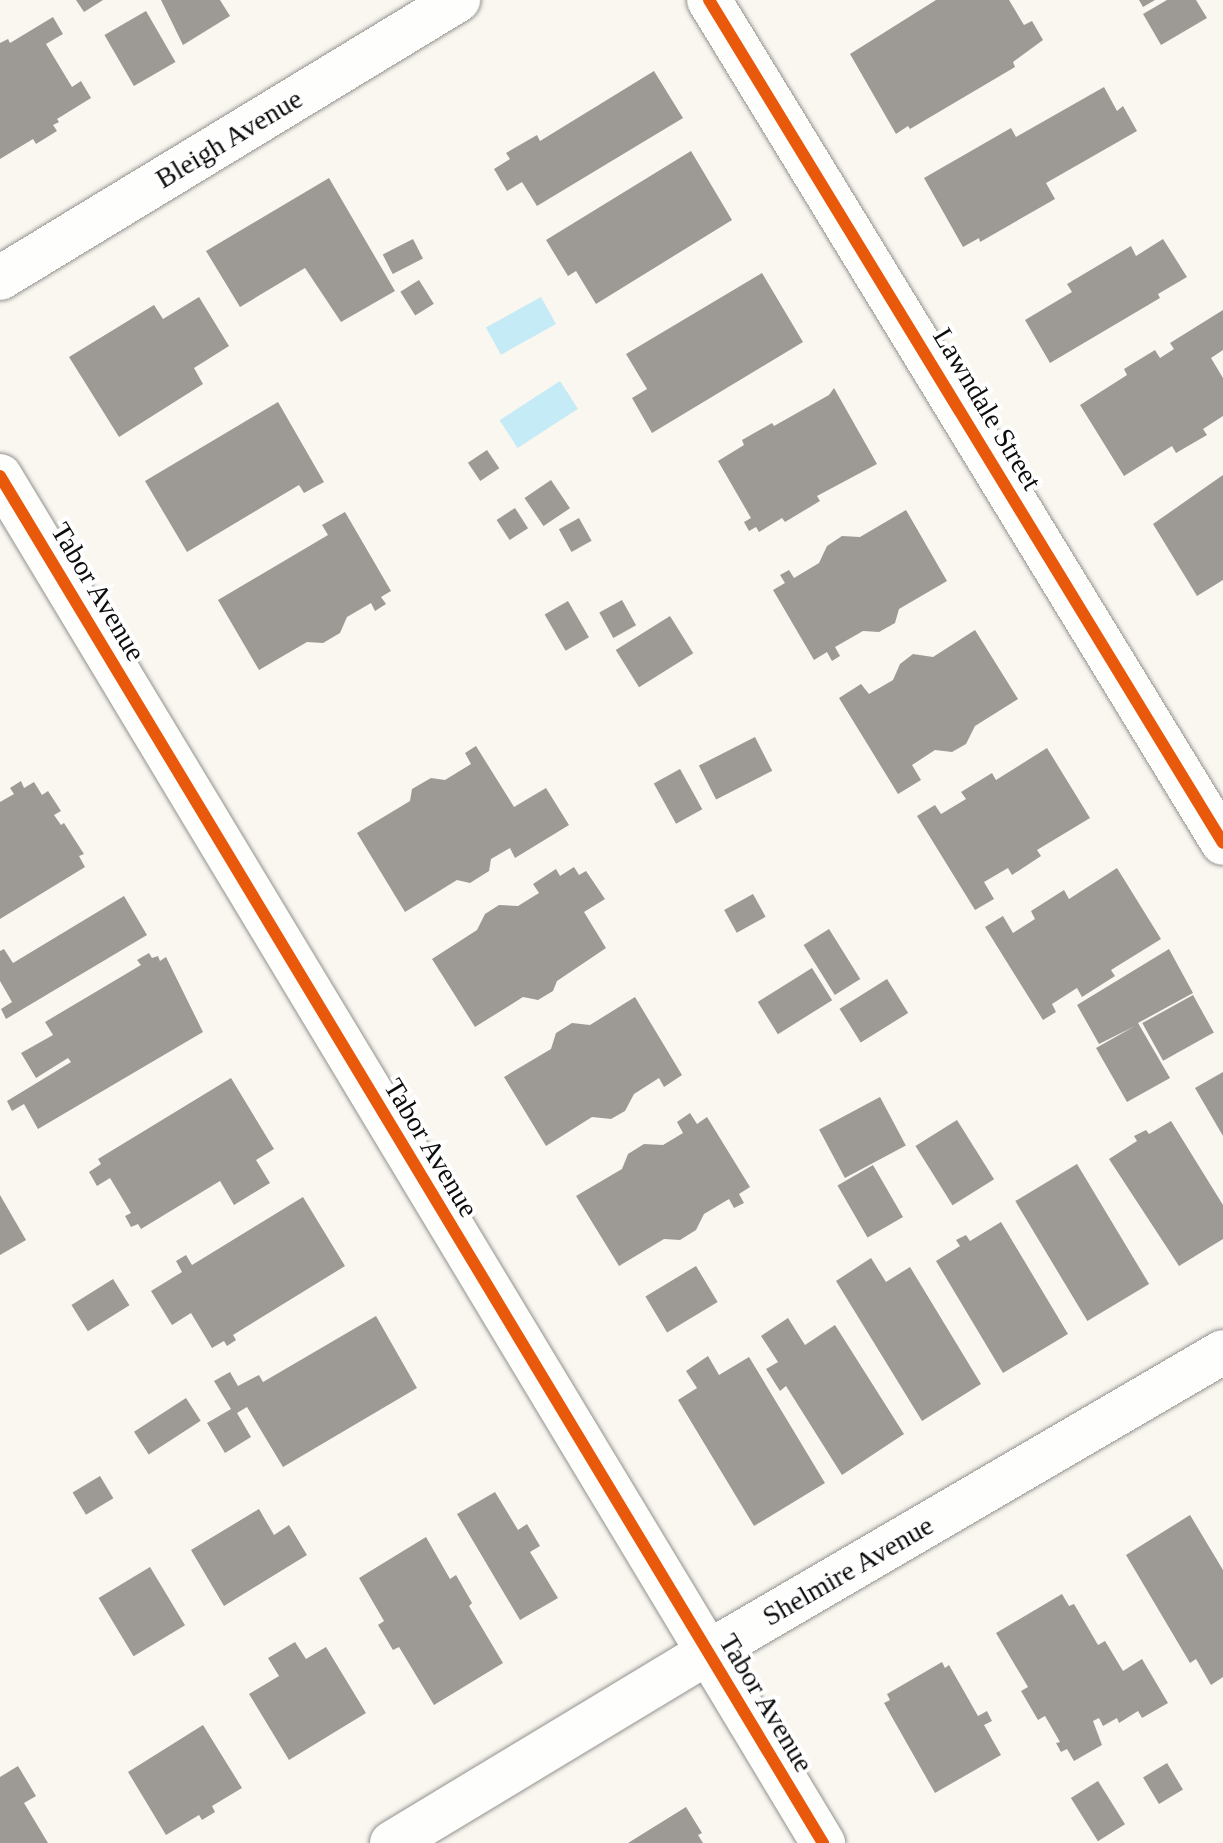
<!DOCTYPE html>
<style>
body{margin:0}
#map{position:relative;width:1223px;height:1843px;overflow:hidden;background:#faf7f0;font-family:Georgia,serif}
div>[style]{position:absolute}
.water>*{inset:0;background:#c4ebf6;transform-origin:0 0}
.building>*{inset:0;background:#9d9a96;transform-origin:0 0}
.roads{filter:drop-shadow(0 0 2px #93928f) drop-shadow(0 0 2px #93928f)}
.minor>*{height:44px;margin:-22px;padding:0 22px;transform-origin:22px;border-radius:22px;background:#fefefd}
.cycleway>*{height:12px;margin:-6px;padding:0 6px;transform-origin:6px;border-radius:6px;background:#e8590c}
span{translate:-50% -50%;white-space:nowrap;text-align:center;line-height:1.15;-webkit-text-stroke:8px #fff;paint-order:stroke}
.street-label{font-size:28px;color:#0c0c0c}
</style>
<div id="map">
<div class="water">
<i style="left:541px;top:297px;width:31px;height:63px;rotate:61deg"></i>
<i style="left:560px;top:381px;width:33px;height:72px;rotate:57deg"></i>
</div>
<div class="building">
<i style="clip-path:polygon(76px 0,103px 0,84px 12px)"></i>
<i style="clip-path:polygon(161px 0,220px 0,230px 16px,183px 45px)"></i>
<i style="clip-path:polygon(936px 0,1009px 0,1024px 25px,1032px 21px,1043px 40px,1013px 62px,1015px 67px,910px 129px,908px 126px,896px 134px,850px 54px)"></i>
<i style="clip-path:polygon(1139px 0,1155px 0,1143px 7px)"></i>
<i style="clip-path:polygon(1167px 0,1196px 0,1207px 18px,1161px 45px,1143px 14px)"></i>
<i style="left:146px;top:11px;width:59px;height:48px;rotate:60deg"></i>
<i style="clip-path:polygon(53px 17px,63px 34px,46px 44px,72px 87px,81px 81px,91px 98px,57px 119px,59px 122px,53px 125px,57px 131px,36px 144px,33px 139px,0 159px,0 43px,8px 39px,10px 43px)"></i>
<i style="clip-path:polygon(654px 71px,683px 118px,537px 206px,522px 182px,507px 191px,494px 169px,510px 159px,506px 153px,537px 135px,540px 141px)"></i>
<i style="clip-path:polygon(1104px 87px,1117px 111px,1123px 106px,1137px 131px,1046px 183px,1055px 199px,980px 242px,979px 238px,963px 247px,924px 178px,1011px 128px,1016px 137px)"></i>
<i style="clip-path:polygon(691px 151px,732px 220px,596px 304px,576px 271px,568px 276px,546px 240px)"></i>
<i style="clip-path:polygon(329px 178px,395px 291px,341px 322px,305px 268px,240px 307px,206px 251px)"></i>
<i style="left:413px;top:239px;width:22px;height:34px;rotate:63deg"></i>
<i style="clip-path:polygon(1163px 239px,1187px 277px,1158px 294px,1160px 298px,1050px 363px,1025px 320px,1072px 292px,1067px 284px,1131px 246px,1136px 256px)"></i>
<i style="clip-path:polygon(762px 273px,803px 342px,652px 433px,632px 398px,647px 389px,626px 354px)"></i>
<i style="left:419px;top:280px;width:28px;height:22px;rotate:58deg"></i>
<i style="clip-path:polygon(199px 297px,229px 346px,194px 368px,203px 384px,119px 437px,69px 357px,154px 305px,163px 319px)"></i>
<i style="clip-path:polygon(1223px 310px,1223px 350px,1211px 358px,1223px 378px,1223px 416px,1203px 429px,1207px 435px,1176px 453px,1172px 446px,1124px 476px,1080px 405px,1127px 375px,1124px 369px,1155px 350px,1160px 358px,1174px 349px,1170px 343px)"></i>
<i style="clip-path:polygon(834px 388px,877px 464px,817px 496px,820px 501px,785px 522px,782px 518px,759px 532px,756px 527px,749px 531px,744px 522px,751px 518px,718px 461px,744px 445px,742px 440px,772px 423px,774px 426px,829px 395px)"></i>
<i style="clip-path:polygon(278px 402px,324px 482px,304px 493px,299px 485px,187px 552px,145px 481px)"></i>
<i style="left:487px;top:450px;width:22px;height:23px;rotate:56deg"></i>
<i style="clip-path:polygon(1223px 475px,1223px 580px,1197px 596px,1153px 524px)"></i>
<i style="left:551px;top:480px;width:34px;height:32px;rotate:56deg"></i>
<i style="left:515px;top:508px;width:24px;height:22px;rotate:57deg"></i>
<i style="clip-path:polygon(906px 510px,947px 581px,899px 609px,895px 623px,879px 632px,863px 631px,835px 647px,840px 656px,832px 661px,827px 652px,814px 660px,773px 590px,785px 583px,780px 575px,789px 570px,794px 578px,819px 563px,827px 546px,842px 536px,860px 537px)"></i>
<i style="clip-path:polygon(345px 512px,391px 591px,381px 597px,386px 604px,375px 611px,371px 603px,347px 617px,340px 633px,323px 643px,307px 642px,259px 670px,218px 600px,328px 535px,322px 525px)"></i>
<i style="left:579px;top:518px;width:26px;height:23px;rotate:61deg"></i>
<i style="left:622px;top:600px;width:29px;height:26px;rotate:61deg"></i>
<i style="left:568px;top:601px;width:42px;height:27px;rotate:60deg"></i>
<i style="left:670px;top:616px;width:44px;height:64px;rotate:58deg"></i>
<i style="clip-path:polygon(975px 630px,1018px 699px,975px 726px,966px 744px,952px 752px,935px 750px,912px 765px,921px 780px,898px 794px,839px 698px,861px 684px,869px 694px,893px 680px,900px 664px,913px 654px,933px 657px)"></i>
<i style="left:755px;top:737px;width:38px;height:63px;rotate:63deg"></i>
<i style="clip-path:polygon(476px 746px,514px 807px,546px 788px,569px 825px,515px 858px,510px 848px,491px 859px,489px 871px,470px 883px,457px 880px,405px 912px,357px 833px,410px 801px,412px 789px,431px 778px,445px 780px,471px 764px,465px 753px)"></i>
<i style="clip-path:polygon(1047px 748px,1090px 818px,1037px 850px,1041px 856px,1012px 875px,1008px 868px,984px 882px,994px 899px,975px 910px,917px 816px,935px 805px,941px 814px,966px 799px,961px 792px,992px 773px,996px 780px)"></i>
<i style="left:680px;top:769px;width:46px;height:30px;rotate:61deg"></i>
<i style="clip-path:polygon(21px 781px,24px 788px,34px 782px,42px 795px,48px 791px,61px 811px,54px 815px,61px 825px,64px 823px,84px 854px,79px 856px,85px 867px,0 919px,0 802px,14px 794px,10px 788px)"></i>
<i style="clip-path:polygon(574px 867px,579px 875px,586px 871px,605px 899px,584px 912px,606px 948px,557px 981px,553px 991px,538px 1000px,523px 997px,475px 1027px,432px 959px,477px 930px,485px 914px,499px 905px,518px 906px,539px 893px,533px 884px,556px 869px,560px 876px)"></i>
<i style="clip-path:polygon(1117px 868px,1161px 939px,1111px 970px,1115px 976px,1082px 997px,1077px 988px,1052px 1004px,1056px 1012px,1043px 1020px,985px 927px,1003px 916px,1013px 933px,1035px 919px,1031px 911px,1064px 890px,1069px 899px)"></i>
<i style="left:753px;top:894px;width:26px;height:33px;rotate:61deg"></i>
<i style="clip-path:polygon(124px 896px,147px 935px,6px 1019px,1px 1009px,12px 1002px,0 981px,0 951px,4px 949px,13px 963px)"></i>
<i style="left:829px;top:929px;width:59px;height:30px;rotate:58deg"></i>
<i style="clip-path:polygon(1169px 949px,1193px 993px,1138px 1023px,1170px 1078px,1127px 1102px,1096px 1048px,1135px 1026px,1099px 1044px,1077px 1005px)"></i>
<i style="clip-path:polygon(149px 953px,152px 958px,158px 956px,160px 961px,166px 957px,203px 1032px,38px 1129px,24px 1104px,12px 1111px,7px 1101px,71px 1062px,68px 1058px,36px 1078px,21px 1053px,53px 1035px,45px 1022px,141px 965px,137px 960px)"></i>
<i style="left:812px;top:968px;width:38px;height:64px;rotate:58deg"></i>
<i style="left:887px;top:979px;width:40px;height:56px;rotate:58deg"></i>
<i style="left:1193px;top:995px;width:43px;height:58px;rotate:61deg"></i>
<i style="clip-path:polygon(635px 997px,682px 1075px,664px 1087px,659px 1078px,634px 1094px,625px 1111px,611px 1119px,592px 1117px,546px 1146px,504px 1077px,551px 1049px,556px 1033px,572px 1023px,590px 1025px)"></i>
<i style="clip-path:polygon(1223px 1072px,1223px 1136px,1195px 1088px)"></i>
<i style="clip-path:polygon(231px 1078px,274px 1149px,256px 1160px,270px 1183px,234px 1205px,220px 1181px,141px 1229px,138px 1224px,131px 1227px,125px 1216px,131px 1213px,110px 1178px,97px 1186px,89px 1172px,101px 1164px,98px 1159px)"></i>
<i style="left:880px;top:1097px;width:55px;height:69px;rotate:62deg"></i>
<i style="clip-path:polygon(690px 1113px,697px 1124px,707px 1117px,750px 1187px,739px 1194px,744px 1203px,734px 1208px,729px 1199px,704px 1214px,696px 1230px,680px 1240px,664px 1239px,619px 1266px,576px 1196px,622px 1169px,628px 1154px,644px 1144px,663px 1145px,683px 1133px,677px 1122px)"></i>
<i style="left:957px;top:1120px;width:70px;height:49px;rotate:58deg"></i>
<i style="clip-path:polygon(1171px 1121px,1223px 1205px,1223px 1239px,1179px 1266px,1109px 1159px,1137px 1141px,1134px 1136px,1146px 1130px,1149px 1134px)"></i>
<i style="left:1077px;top:1164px;width:140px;height:72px;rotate:59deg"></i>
<i style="left:873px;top:1165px;width:60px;height:41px;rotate:60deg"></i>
<i style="clip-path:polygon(0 1195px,26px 1240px,0 1255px)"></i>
<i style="clip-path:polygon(303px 1197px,345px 1266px,233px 1335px,236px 1340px,227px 1346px,224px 1341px,212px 1348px,191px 1313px,172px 1325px,151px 1291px,182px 1272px,176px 1261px,186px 1255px,192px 1265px)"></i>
<i style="clip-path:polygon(1001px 1222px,1068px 1334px,1003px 1373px,936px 1261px,960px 1246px,956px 1240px,966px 1235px,970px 1241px)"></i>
<i style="clip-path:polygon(871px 1258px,886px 1282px,910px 1267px,981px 1384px,922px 1421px,836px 1281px)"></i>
<i style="left:696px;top:1266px;width:42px;height:59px;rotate:59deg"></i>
<i style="left:113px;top:1279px;width:31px;height:49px;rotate:58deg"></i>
<i style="clip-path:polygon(376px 1316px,417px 1388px,283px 1467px,247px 1407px,237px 1413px,251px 1437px,225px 1453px,207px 1423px,231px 1409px,214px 1381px,230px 1372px,238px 1386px,259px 1375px,263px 1382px)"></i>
<i style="clip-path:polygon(788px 1318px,805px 1345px,835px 1325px,904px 1434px,842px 1475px,786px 1386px,780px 1391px,766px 1369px,778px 1362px,761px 1336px)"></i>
<i style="clip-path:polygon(708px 1356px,719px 1375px,749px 1357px,825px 1483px,754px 1526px,678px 1400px,697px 1388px,686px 1371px)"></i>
<i style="left:186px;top:1398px;width:27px;height:62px;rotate:57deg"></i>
<i style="left:100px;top:1476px;width:26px;height:32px;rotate:59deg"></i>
<i style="clip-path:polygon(495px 1492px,518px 1530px,527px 1524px,540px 1546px,530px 1552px,558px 1598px,520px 1620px,457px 1514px)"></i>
<i style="clip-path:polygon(259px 1509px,274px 1535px,289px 1525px,307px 1555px,224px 1606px,191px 1550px)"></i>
<i style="clip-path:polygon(1190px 1515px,1223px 1570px,1223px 1677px,1211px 1685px,1196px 1659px,1190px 1663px,1126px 1555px)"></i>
<i style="clip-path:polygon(426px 1537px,450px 1579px,456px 1575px,472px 1603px,469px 1606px,503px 1663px,434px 1705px,399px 1647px,393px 1650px,378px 1625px,384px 1621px,359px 1578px)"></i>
<i style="left:150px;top:1567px;width:68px;height:60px;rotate:59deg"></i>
<i style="clip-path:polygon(1062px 1594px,1069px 1606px,1074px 1604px,1098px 1645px,1105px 1641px,1123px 1671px,1142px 1659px,1168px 1703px,1142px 1718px,1138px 1711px,1119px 1723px,1117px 1718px,1103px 1726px,1099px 1718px,1093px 1721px,1102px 1745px,1074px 1761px,1067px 1749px,1061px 1752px,1056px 1743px,1060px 1742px,1045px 1716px,1038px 1720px,1021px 1691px,1028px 1687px,996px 1633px)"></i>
<i style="clip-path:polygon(295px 1642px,306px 1659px,326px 1647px,366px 1713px,289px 1760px,249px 1694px,279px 1676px,268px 1658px)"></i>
<i style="clip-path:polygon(942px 1662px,945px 1668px,949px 1665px,978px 1716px,987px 1711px,992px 1721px,984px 1725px,1001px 1755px,935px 1793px,884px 1703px,890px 1700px,887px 1694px)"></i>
<i style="clip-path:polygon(203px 1725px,242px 1788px,212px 1806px,215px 1812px,202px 1820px,199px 1815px,166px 1835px,128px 1772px)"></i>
<i style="left:1167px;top:1763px;width:31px;height:28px;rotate:59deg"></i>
<i style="clip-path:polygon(18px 1766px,36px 1796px,24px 1803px,48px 1843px,0 1843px,0 1777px)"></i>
<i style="left:1098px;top:1781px;width:51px;height:32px;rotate:58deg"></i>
<i style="clip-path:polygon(686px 1807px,702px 1833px,698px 1835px,703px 1843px,628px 1843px)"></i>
</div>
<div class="roads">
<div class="minor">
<i style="left:709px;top:0;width:987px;rotate:58.63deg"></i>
<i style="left:0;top:278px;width:536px;rotate:-31.26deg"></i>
<i style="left:0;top:476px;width:1596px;rotate:58.95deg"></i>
<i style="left:392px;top:1843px;width:368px;rotate:-31.1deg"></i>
<i style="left:707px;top:1653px;width:597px;rotate:-30.26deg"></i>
</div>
</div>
<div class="cycleway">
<i style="left:709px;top:0;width:987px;rotate:58.63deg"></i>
<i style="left:0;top:476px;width:1596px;rotate:58.95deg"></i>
</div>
<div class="street-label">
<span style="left:229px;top:139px;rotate:-31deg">Bleigh Avenue</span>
<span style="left:987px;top:409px;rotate:59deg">Lawndale Street</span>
<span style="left:98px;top:592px;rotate:59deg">Tabor Avenue</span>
<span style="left:431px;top:1148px;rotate:59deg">Tabor Avenue</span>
<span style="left:848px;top:1571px;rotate:-30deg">Shelmire Avenue</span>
<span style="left:766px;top:1703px;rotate:59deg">Tabor Avenue</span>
</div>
</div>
